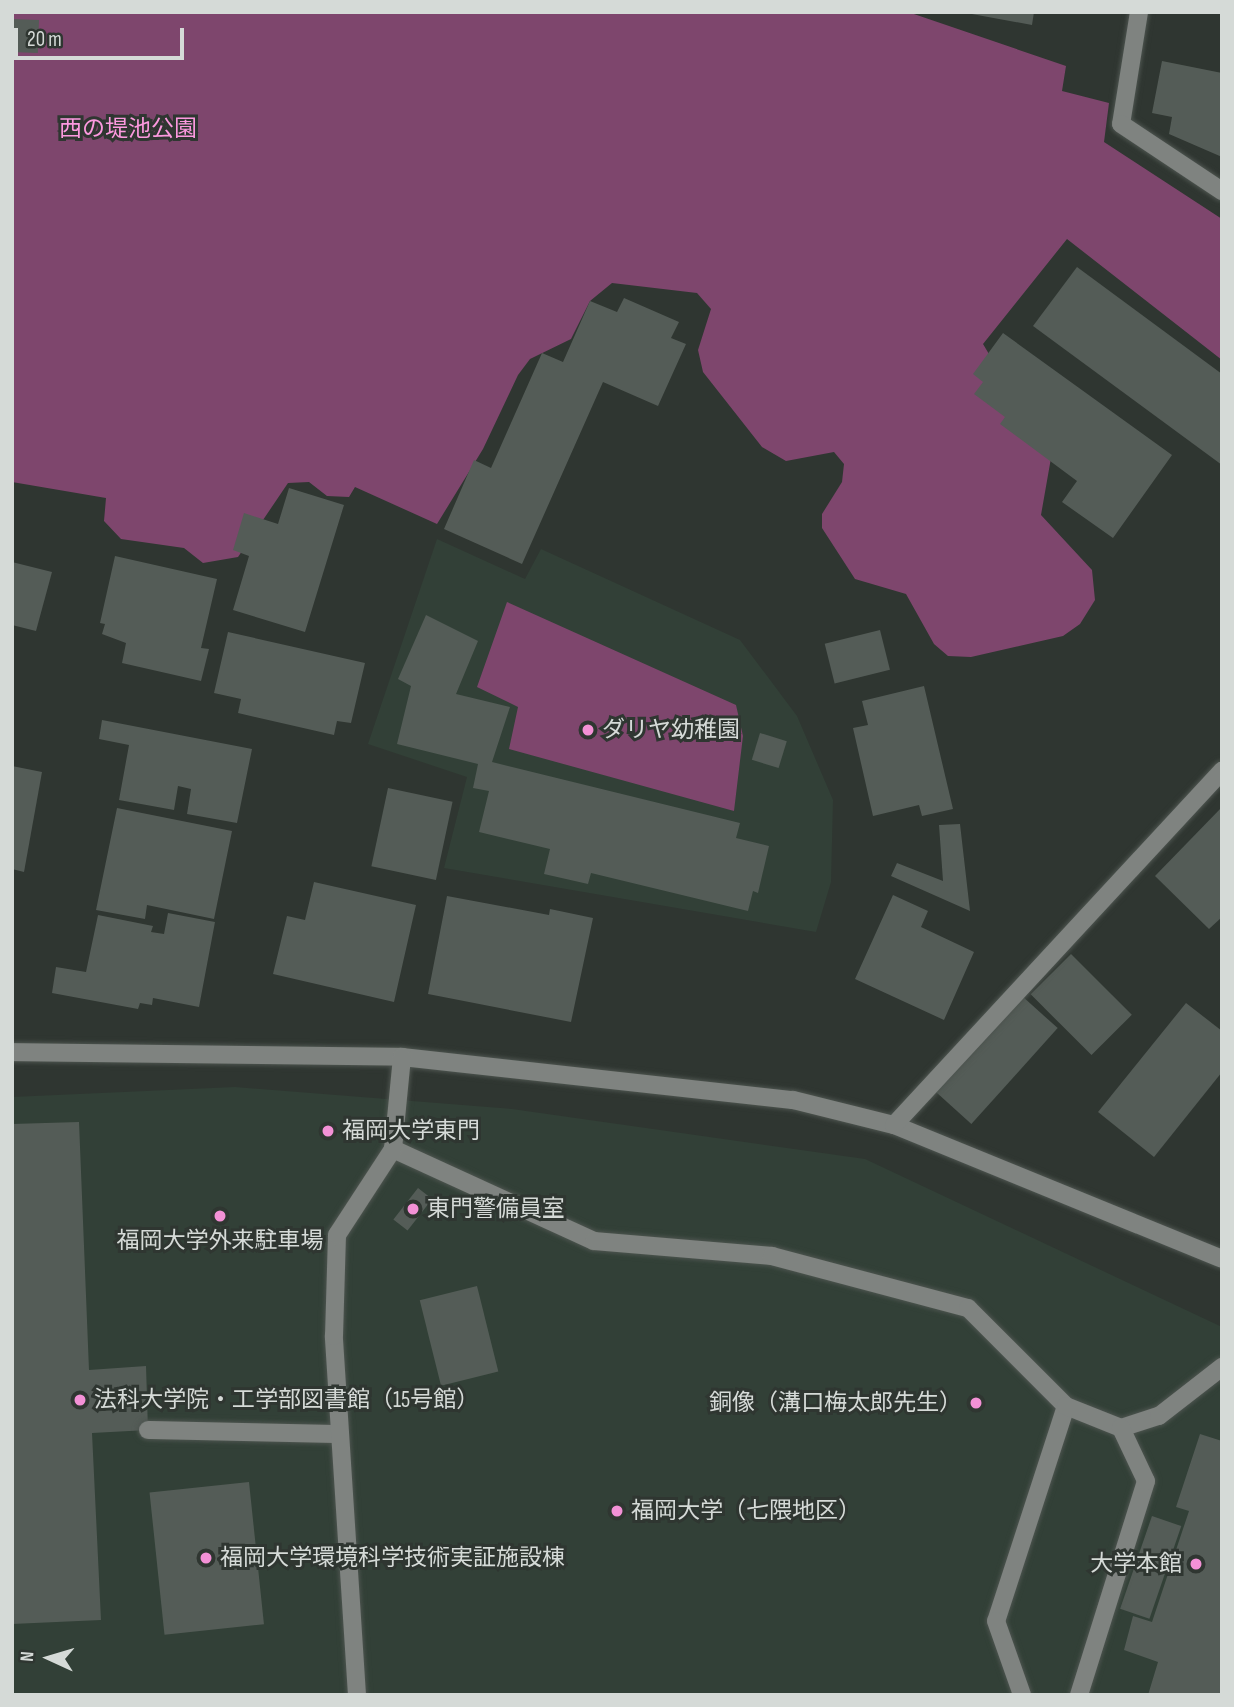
<!DOCTYPE html>
<meta charset="utf-8">
<style>
body{margin:0}
#map{position:relative;width:1234px;height:1707px;overflow:hidden;background:#2f3631;font-family:"Sofia Sans Condensed","Noto Sans JP",sans-serif}
div>[style]{position:absolute}
.built>*{inset:0;background:#324037}
.green>*{inset:0;background:#7e466d}
.building>*{inset:0;background:#545c57;transform-origin:0 0}
.roads{filter:drop-shadow(0 0 2px #4d544f) drop-shadow(0 0 2px #4d544f)}
.minor>*{height:18px;margin:-9px;padding:0 9px;transform-origin:9px;border-radius:9px;background:#7f8380}
.dots>*{width:19px;height:19px;translate:-50% -50%;box-sizing:border-box;border:4px solid #2f3631;border-radius:50%}
span{translate:-50% -50%;white-space:nowrap;text-align:center;line-height:1.15;-webkit-text-stroke:6px #2f3631;paint-order:stroke}
.park-label{font-size:23px;color:#fc99df}
.poi-label{font-size:23px;color:#d5dad7}
.left{translate:0 -50%;text-align:left}
.right{translate:-100% -50%;text-align:right}
.frame{position:absolute;inset:0;border:14px solid #d5dad7;pointer-events:none}
.north{position:absolute;left:14px;top:1623px;width:70px;height:70px;-webkit-text-stroke:5px #2f3631;paint-order:stroke;rotate:274deg;font-size:19px;font-weight:700;line-height:28px;text-align:center;color:#d5dad7}
.north::after{content:'';display:block;margin:auto;width:24px;height:32px;background:#d5dad7;clip-path:polygon(50% 0,100% 100%,50% 72%,0 100%)}
.scale{position:absolute;left:14px;top:28px;width:170px;height:32px;box-sizing:border-box;border:4px solid #d5dad7;border-top:0;padding-left:9px;font-size:21px;line-height:24px;white-space:nowrap;color:#d5dad7;-webkit-text-stroke:5px #2f3631;paint-order:stroke}
</style>
<div id="map">
<div class="built">
<i style="clip-path:polygon(437px 539px,525px 579px,541px 549px,740px 640px,797px 716px,833px 800px,831px 882px,816px 932px,444px 868px,467px 777px,368px 744px)"></i>
<i style="clip-path:polygon(235px 1087px,512px 1109px,865px 1159px,1222px 1327px,1222px 1695px,12px 1695px,12px 1097px)"></i>
</div>
<div class="green">
<i style="clip-path:polygon(12px 12px,908px 12px,1066px 66px,1062px 91px,1109px 103px,1104px 142px,1222px 219px,1222px 360px,1067px 239px,983px 344px,1051px 458px,1041px 515px,1092px 570px,1095px 600px,1080px 624px,1063px 636px,971px 657px,948px 656px,934px 644px,906px 594px,855px 579px,822px 528px,822px 514px,842px 482px,844px 464px,834px 452px,786px 461px,762px 447px,703px 372px,698px 350px,711px 309px,697px 293px,612px 283px,590px 301px,571px 339px,530px 359px,518px 375px,483px 449px,437px 524px,355px 487px,349px 497px,327px 496px,309px 482px,288px 483px,238px 557px,203px 563px,184px 548px,121px 539px,104px 521px,106px 498px,12px 482px)"></i>
<i style="clip-path:polygon(507px 602px,736px 705px,743px 736px,734px 811px,509px 749px,518px 707px,477px 687px)"></i>
</div>
<div class="building">
<i style="clip-path:polygon(961px 12px,1034px 12px,1032px 25px)"></i>
<i style="left:12px;top:19px;width:27px;height:33px;rotate:2deg"></i>
<i style="clip-path:polygon(1162px 61px,1222px 73px,1222px 157px,1169px 134px,1172px 117px,1152px 113px)"></i>
<i style="clip-path:polygon(1077px 267px,1222px 374px,1222px 465px,1033px 326px)"></i>
<i style="clip-path:polygon(624px 298px,679px 322px,671px 338px,686px 344px,658px 406px,603px 382px,522px 564px,444px 529px,474px 460px,491px 468px,542px 353px,563px 362px,590px 301px,617px 312px)"></i>
<i style="clip-path:polygon(1003px 333px,1172px 455px,1113px 538px,1062px 502px,1077px 481px,1000px 424px,1005px 417px,974px 394px,983px 382px,973px 374px)"></i>
<i style="clip-path:polygon(289px 488px,344px 505px,305px 632px,233px 610px,249px 556px,233px 550px,244px 513px,278px 524px)"></i>
<i style="clip-path:polygon(115px 556px,217px 579px,201px 648px,209px 649px,201px 681px,122px 663px,126px 643px,102px 634px,105px 624px,100px 623px)"></i>
<i style="clip-path:polygon(12px 562px,52px 572px,36px 631px,12px 625px)"></i>
<i style="clip-path:polygon(426px 615px,478px 641px,456px 694px,510px 707px,492px 762px,740px 823px,736px 838px,769px 846px,758px 893px,753px 891px,748px 911px,591px 873px,588px 884px,544px 874px,550px 849px,479px 832px,489px 791px,473px 788px,478px 764px,397px 744px,411px 686px,398px 679px)"></i>
<i style="left:880px;top:630px;width:41px;height:57px;rotate:76deg"></i>
<i style="clip-path:polygon(228px 632px,365px 663px,351px 723px,337px 721px,334px 735px,238px 713px,241px 699px,214px 693px)"></i>
<i style="clip-path:polygon(924px 686px,953px 809px,922px 816px,919px 805px,873px 816px,853px 728px,868px 725px,862px 701px)"></i>
<i style="clip-path:polygon(102px 720px,252px 749px,237px 823px,187px 814px,191px 789px,178px 786px,174px 810px,119px 800px,129px 745px,99px 739px)"></i>
<i style="left:760px;top:733px;width:28px;height:28px;rotate:17deg"></i>
<i style="clip-path:polygon(12px 766px,42px 772px,24px 872px,12px 869px)"></i>
<i style="left:388px;top:788px;width:66px;height:80px;rotate:12deg"></i>
<i style="clip-path:polygon(1222px 807px,1222px 917px,1209px 929px,1155px 876px)"></i>
<i style="clip-path:polygon(117px 808px,232px 831px,214px 919px,147px 905px,145px 919px,96px 910px)"></i>
<i style="clip-path:polygon(960px 824px,970px 911px,891px 876px,897px 863px,943px 881px,939px 825px)"></i>
<i style="clip-path:polygon(314px 882px,416px 905px,394px 1002px,273px 974px,287px 916px,305px 920px)"></i>
<i style="clip-path:polygon(893px 895px,928px 911px,921px 927px,974px 952px,944px 1020px,855px 979px)"></i>
<i style="clip-path:polygon(447px 896px,549px 915px,550px 909px,593px 918px,571px 1022px,428px 994px)"></i>
<i style="clip-path:polygon(168px 913px,215px 922px,199px 1007px,153px 998px,152px 1005px,140px 1003px,138px 1009px,52px 993px,56px 967px,86px 972px,98px 915px,153px 926px,151px 932px,164px 934px)"></i>
<i style="left:1071px;top:954px;width:86px;height:57px;rotate:45deg"></i>
<i style="left:1022px;top:996px;width:48px;height:129px;rotate:42deg"></i>
<i style="clip-path:polygon(1186px 1003px,1222px 1031px,1222px 1072px,1154px 1157px,1098px 1112px)"></i>
<i style="clip-path:polygon(79px 1122px,89px 1370px,146px 1366px,148px 1430px,92px 1433px,101px 1620px,12px 1624px,12px 1124px)"></i>
<i style="left:418px;top:1188px;width:18px;height:40px;rotate:38deg"></i>
<i style="left:477px;top:1286px;width:88px;height:59px;rotate:76deg"></i>
<i style="clip-path:polygon(1200px 1434px,1222px 1441px,1222px 1695px,1148px 1695px,1158px 1662px,1124px 1650px,1133px 1616px,1152px 1622px,1189px 1511px,1176px 1507px)"></i>
<i style="left:249px;top:1482px;width:143px;height:100px;rotate:84deg"></i>
<i style="left:1152px;top:1516px;width:31px;height:98px;rotate:19deg"></i>
</div>
<div class="roads">
<div class="minor">
<i style="left:1139px;top:12px;width:113px;rotate:99.1deg"></i>
<i style="left:1121px;top:124px;width:121px;rotate:33.6deg"></i>
<i style="left:12px;top:1052px;width:390px;rotate:0.7deg"></i>
<i style="left:402px;top:1057px;width:393px;rotate:6.3deg"></i>
<i style="left:793px;top:1100px;width:104px;rotate:13.9deg"></i>
<i style="left:894px;top:1125px;width:354px;rotate:22.2deg"></i>
<i style="left:402px;top:1057px;width:92px;rotate:95.6deg"></i>
<i style="left:393px;top:1149px;width:221px;rotate:24.6deg"></i>
<i style="left:594px;top:1241px;width:179px;rotate:4.8deg"></i>
<i style="left:772px;top:1256px;width:203px;rotate:14.9deg"></i>
<i style="left:968px;top:1308px;width:139px;rotate:45deg"></i>
<i style="left:1066px;top:1406px;width:226px;rotate:108deg"></i>
<i style="left:996px;top:1621px;width:78px;rotate:70.6deg"></i>
<i style="left:894px;top:1125px;width:483px;rotate:-47.2deg"></i>
<i style="left:1066px;top:1406px;width:59px;rotate:21.8deg"></i>
<i style="left:1121px;top:1428px;width:40px;rotate:-18deg"></i>
<i style="left:1159px;top:1416px;width:80px;rotate:-37.9deg"></i>
<i style="left:148px;top:1430px;width:190px;rotate:1.2deg"></i>
<i style="left:357px;top:1695px;width:360px;rotate:-93.7deg"></i>
<i style="left:334px;top:1336px;width:101px;rotate:-88.3deg"></i>
<i style="left:337px;top:1235px;width:103px;rotate:-56.9deg"></i>
<i style="left:1079px;top:1695px;width:224px;rotate:-72.6deg"></i>
<i style="left:1146px;top:1481px;width:59px;rotate:-115.3deg"></i>
</div>
</div>
<div class="dots">
<i style="left:588px;top:730px;background:#f391d6"></i>
<i style="left:328px;top:1131px;background:#f391d6"></i>
<i style="left:413px;top:1209px;background:#f391d6"></i>
<i style="left:220px;top:1216px;background:#f391d6"></i>
<i style="left:80px;top:1400px;background:#f391d6"></i>
<i style="left:976px;top:1403px;background:#f391d6"></i>
<i style="left:617px;top:1511px;background:#f391d6"></i>
<i style="left:206px;top:1558px;background:#f391d6"></i>
<i style="left:1196px;top:1564px;background:#f391d6"></i>
</div>
<div class="park-label">
<span style="left:128px;top:129px">西の堤池公園</span>
</div>
<div class="poi-label">
<span class="left" style="left:602px;top:730px">ダリヤ幼稚園</span>
<span class="left" style="left:342px;top:1131px">福岡大学東門</span>
<span class="left" style="left:427px;top:1209px">東門警備員室</span>
<span style="left:220px;top:1241px">福岡大学外来駐車場</span>
<span class="left" style="left:94px;top:1400px">法科大学院・工学部図書館（15号館）</span>
<span class="right" style="left:962px;top:1403px">銅像（溝口梅太郎先生）</span>
<span class="left" style="left:631px;top:1511px">福岡大学（七隈地区）</span>
<span class="left" style="left:220px;top:1558px">福岡大学環境科学技術実証施設棟</span>
<span class="right" style="left:1182px;top:1564px">大学本館</span>
</div>
<div class="frame"></div>
<div class="north">N</div>
<div class="scale">20 m</div>
</div>
